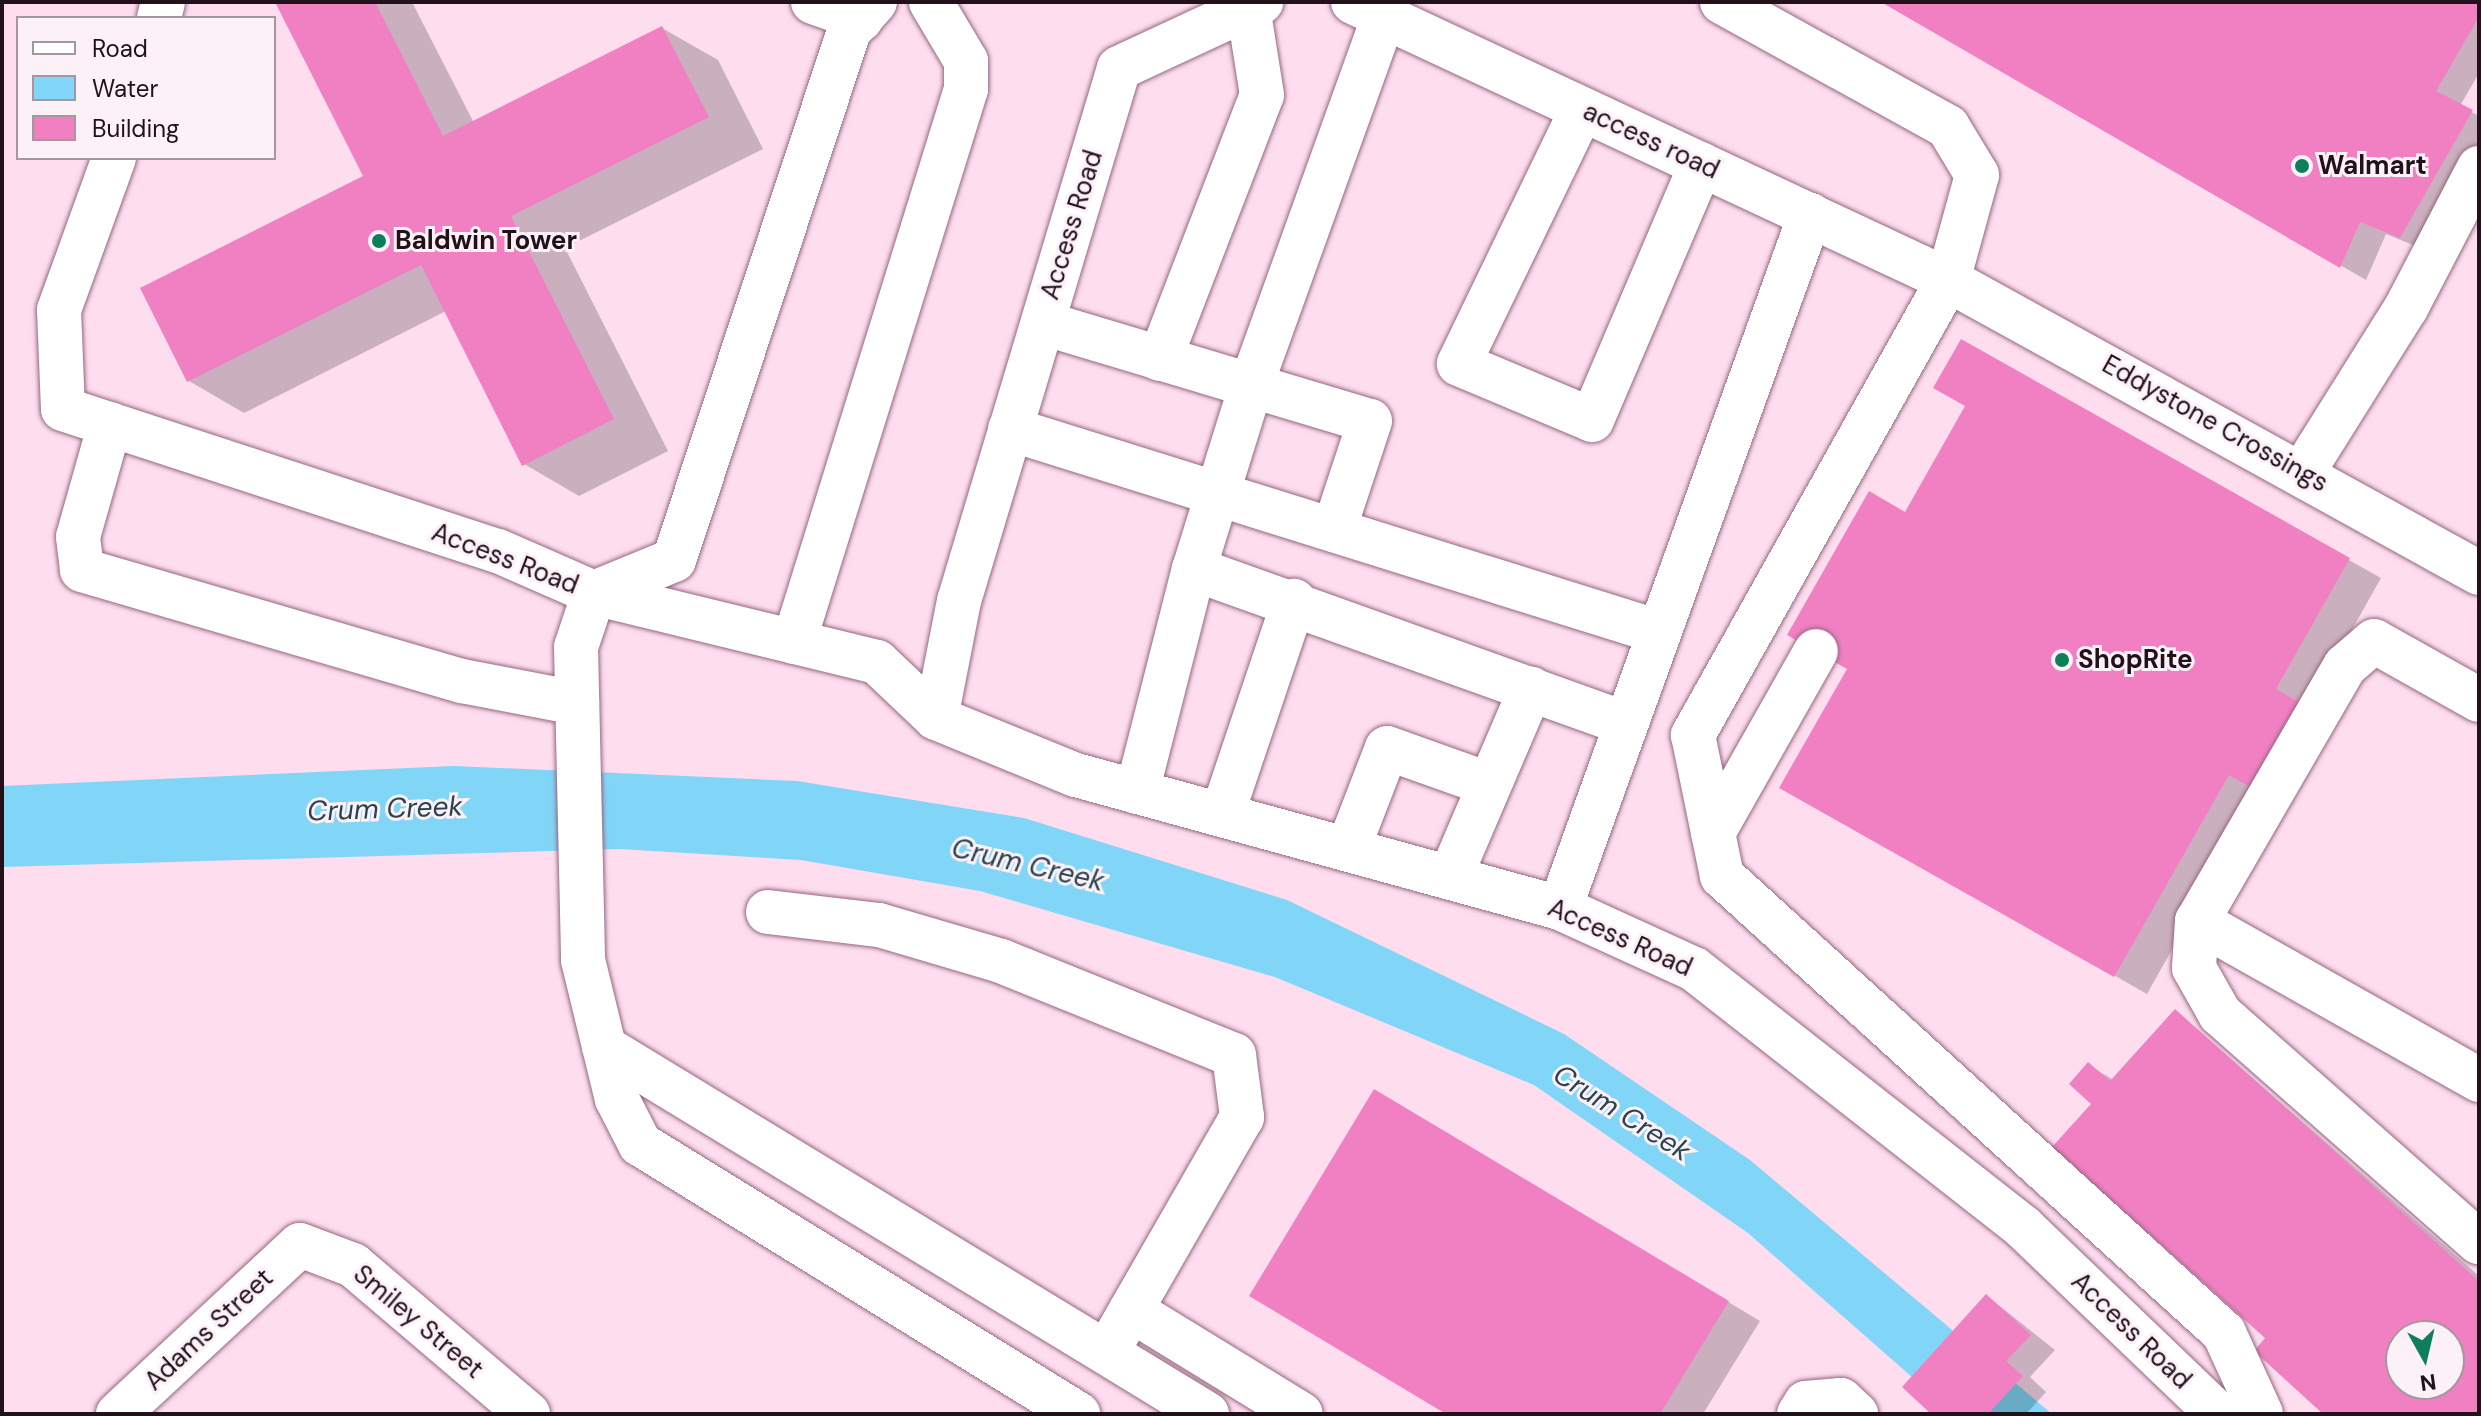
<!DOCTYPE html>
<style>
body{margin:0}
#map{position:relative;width:2481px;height:1416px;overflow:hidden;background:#fdddee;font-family:"DM Sans",sans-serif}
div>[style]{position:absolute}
.water>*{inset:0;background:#81d6f7}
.shadow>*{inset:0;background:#0003}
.building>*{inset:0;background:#f180c3}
.roads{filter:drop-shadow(0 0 2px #956781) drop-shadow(0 0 2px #956781)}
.minor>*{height:44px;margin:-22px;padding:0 22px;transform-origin:22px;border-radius:22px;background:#fff}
.dots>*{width:22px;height:22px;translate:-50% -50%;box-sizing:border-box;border:4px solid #fcf1f7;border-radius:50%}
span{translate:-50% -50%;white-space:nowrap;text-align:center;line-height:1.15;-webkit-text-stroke:6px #fcf1f7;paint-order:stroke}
.street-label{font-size:26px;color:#22101b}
.poi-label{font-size:26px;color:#22101b;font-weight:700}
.left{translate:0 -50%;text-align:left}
.water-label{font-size:28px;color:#29444f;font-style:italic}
.frame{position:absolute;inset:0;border:4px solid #22101b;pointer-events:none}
.legend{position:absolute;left:16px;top:16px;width:260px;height:144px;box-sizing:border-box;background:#fcf1f7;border:2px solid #a5979f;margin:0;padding:10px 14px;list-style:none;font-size:24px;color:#22101b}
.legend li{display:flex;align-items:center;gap:16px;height:40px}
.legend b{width:40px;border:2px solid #a5979f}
.north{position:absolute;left:2385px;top:1320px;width:80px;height:80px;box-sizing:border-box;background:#fcf1f7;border:2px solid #a5979f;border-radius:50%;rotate:172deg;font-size:22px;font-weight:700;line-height:32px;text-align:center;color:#22101b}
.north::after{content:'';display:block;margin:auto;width:28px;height:36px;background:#0e7f5c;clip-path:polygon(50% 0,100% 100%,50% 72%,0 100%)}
</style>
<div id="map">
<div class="water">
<i style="clip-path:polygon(454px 766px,797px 781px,1024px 818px,1287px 900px,1564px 1034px,1750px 1160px,2052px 1414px,1954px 1414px,1748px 1233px,1534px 1085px,1275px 977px,980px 891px,801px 860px,620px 849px,2px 867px,2px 786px)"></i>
</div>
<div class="shadow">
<i style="clip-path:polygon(278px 2px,412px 2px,474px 123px,662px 28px,718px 60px,763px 149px,565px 248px,668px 451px,579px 496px,524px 464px,446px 311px,244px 413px,189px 381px,366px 177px)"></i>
<i style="clip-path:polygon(1885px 2px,2479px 2px,2479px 73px,2460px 106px,2479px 116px,2479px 156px,2425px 250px,2386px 234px,2366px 280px)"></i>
<i style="clip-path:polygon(1962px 342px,2381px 578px,2147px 994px,1782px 787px,1849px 668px,1906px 514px,1968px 405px)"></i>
<i style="clip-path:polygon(evenodd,2176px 1011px,2479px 1276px,2479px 1414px,2326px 1414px,2268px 1338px,2094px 1104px,2088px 1065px,2114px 1080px,2176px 1011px,2401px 1336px,2449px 1336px,2449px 1384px,2401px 1384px,2401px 1336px)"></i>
<i style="clip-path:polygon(1407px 1110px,1760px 1321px,1703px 1414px,1450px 1414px)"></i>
<i style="clip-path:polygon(1987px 1296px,2055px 1350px,2030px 1377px,2046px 1392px,2026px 1414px,1934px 1414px)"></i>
</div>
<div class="building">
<i style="clip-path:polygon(275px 2px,375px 2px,443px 136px,662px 26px,709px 117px,511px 216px,614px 419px,522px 466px,421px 265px,187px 382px,140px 288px,363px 176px)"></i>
<i style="clip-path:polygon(1881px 2px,2479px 2px,2479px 17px,2436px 91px,2473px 110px,2400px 238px,2360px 222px,2340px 268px)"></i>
<i style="clip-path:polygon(1961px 339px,2350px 558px,2276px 689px,2302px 704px,2254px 789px,2229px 775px,2114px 977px,1779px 788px,1847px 669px,1787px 635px,1869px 491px,1905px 512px,1965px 406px,1933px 388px)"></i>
<i style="clip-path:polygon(evenodd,2175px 1009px,2479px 1281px,2479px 1414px,2323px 1414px,2254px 1351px,2265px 1338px,2052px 1147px,2091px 1104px,2069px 1084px,2088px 1062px,2110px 1081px,2175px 1009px,2401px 1336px,2449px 1336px,2449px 1384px,2401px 1384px,2401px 1336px)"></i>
<i style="clip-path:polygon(1374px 1089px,1729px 1301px,1660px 1414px,1446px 1414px,1249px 1296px)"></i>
<i style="clip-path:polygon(1986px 1294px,2031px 1335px,2006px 1361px,2023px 1376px,1988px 1414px,1931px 1414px,1902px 1387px)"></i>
</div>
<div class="roads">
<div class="minor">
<i style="left:813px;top:2px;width:51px;rotate:19.5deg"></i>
<i style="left:875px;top:2px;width:39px;rotate:132deg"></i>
<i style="left:849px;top:31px;width:557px;rotate:108.3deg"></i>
<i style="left:674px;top:560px;width:87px;rotate:157.6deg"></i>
<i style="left:594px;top:593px;width:57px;rotate:108.4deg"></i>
<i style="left:576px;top:647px;width:313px;rotate:88.7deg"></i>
<i style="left:583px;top:960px;width:143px;rotate:76.3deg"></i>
<i style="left:617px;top:1099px;width:51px;rotate:62.9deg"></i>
<i style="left:640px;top:1144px;width:515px;rotate:31.65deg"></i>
<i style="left:1353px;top:2px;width:657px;rotate:25.04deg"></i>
<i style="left:1948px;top:280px;width:606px;rotate:28.89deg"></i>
<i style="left:1722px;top:2px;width:258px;rotate:28.9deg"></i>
<i style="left:1948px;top:127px;width:56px;rotate:58.9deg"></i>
<i style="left:1977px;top:175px;width:109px;rotate:105.4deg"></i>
<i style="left:1948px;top:280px;width:522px;rotate:119.27deg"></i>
<i style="left:1693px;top:735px;width:144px;rotate:78.4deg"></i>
<i style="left:1722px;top:876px;width:679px;rotate:42.31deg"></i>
<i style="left:2224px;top:1333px;width:89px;rotate:65.4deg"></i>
<i style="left:1384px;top:16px;width:393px;rotate:109.8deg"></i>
<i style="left:1251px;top:386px;width:192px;rotate:107.3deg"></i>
<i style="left:1194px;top:569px;width:456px;rotate:19.7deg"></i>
<i style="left:159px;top:18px;width:16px;rotate:-76deg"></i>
<i style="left:1582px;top:109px;width:283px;rotate:115.8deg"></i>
<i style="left:1459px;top:364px;width:144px;rotate:22.8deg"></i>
<i style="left:1592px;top:420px;width:278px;rotate:-66.9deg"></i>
<i style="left:114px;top:158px;width:162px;rotate:109.9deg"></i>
<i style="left:59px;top:310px;width:99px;rotate:87.7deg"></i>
<i style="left:63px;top:409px;width:458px;rotate:18.1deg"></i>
<i style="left:498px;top:551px;width:105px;rotate:23.6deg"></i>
<i style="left:594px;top:593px;width:291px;rotate:13.7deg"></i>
<i style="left:877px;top:662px;width:81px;rotate:43.5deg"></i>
<i style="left:936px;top:718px;width:151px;rotate:22.2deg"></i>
<i style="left:1076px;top:775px;width:502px;rotate:15.37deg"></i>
<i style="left:1560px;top:908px;width:147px;rotate:24.5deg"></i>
<i style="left:1694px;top:969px;width:418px;rotate:38.1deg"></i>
<i style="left:2023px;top:1227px;width:270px;rotate:43.8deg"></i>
<i style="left:1043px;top:323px;width:341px;rotate:16.7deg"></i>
<i style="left:1370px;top:421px;width:115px;rotate:108.3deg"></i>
<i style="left:1160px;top:359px;width:283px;rotate:-68.9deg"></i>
<i style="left:1262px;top:95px;width:89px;rotate:-99deg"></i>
<i style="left:110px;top:424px;width:117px;rotate:105.8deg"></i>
<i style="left:78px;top:537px;width:33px;rotate:83deg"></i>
<i style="left:82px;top:570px;width:396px;rotate:16.3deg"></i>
<i style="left:462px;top:681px;width:117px;rotate:10.8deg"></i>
<i style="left:1010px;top:429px;width:680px;rotate:17.37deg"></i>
<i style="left:2303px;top:472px;width:194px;rotate:-57.9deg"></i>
<i style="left:2406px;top:308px;width:158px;rotate:-62.5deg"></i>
<i style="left:794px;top:642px;width:579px;rotate:-72.72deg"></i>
<i style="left:966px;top:89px;width:28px;rotate:-90deg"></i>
<i style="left:966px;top:61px;width:69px;rotate:-120.7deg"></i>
<i style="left:2479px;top:700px;width:120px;rotate:-150.7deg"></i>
<i style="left:2374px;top:641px;width:38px;rotate:139deg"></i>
<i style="left:2345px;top:666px;width:295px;rotate:120.1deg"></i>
<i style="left:2197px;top:921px;width:47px;rotate:93.7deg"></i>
<i style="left:2194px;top:968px;width:53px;rotate:60.5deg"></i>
<i style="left:2220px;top:1014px;width:345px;rotate:41.4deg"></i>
<i style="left:936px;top:718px;width:119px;rotate:-78.9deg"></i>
<i style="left:959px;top:601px;width:556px;rotate:-73.29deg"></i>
<i style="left:1119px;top:68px;width:157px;rotate:-24.9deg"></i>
<i style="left:1137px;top:792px;width:230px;rotate:-75.7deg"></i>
<i style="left:1222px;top:815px;width:226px;rotate:-71.4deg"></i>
<i style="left:1713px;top:833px;width:209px;rotate:-60.5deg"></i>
<i style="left:1348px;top:849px;width:108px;rotate:-68.9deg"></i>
<i style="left:1387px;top:748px;width:107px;rotate:19.6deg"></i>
<i style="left:1451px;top:875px;width:203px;rotate:-66.8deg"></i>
<i style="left:1560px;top:908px;width:737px;rotate:-70.16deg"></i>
<i style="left:768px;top:912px;width:112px;rotate:6.7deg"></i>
<i style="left:879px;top:925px;width:127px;rotate:16.4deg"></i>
<i style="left:1001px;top:961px;width:251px;rotate:22deg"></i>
<i style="left:1234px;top:1055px;width:63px;rotate:82.6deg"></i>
<i style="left:1242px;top:1117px;width:271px;rotate:119.9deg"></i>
<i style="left:2197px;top:921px;width:324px;rotate:29.4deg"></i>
<i style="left:604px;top:1047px;width:706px;rotate:31.33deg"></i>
<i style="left:1131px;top:1310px;width:199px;rotate:31.5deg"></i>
<i style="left:118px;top:1414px;width:248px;rotate:-42.9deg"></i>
<i style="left:300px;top:1245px;width:57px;rotate:20.7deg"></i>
<i style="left:353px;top:1265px;width:230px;rotate:40.4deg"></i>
<i style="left:1799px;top:1414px;width:13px;rotate:-58deg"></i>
<i style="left:1806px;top:1403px;width:35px;rotate:-5deg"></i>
<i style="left:1841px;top:1400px;width:21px;rotate:43deg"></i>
</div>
</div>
<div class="dots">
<i style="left:2302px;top:166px;background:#0e7f5c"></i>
<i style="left:379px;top:241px;background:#0e7f5c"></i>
<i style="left:2062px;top:660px;background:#0e7f5c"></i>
</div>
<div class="street-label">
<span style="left:1651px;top:141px;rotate:25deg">access road</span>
<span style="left:1072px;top:225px;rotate:-73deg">Access Road</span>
<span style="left:2215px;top:424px;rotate:29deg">Eddystone Crossings</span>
<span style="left:505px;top:559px;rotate:21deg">Access Road</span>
<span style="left:1620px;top:938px;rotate:24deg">Access Road</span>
<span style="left:418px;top:1322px;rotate:40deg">Smiley Street</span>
<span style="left:209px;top:1330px;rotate:-43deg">Adams Street</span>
<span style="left:2131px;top:1331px;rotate:44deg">Access Road</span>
</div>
<div class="poi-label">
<span class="left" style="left:2318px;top:166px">Walmart</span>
<span class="left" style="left:395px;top:241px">Baldwin Tower</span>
<span class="left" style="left:2078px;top:660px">ShopRite</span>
</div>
<div class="water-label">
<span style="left:385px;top:809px;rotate:-2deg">Crum Creek</span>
<span style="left:1028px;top:865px;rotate:13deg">Crum Creek</span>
<span style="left:1622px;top:1113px;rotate:32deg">Crum Creek</span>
</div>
<div class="frame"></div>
<ul class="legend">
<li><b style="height:10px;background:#fff"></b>Road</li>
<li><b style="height:22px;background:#81d6f7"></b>Water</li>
<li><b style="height:22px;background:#f180c3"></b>Building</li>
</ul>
<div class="north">N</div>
</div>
